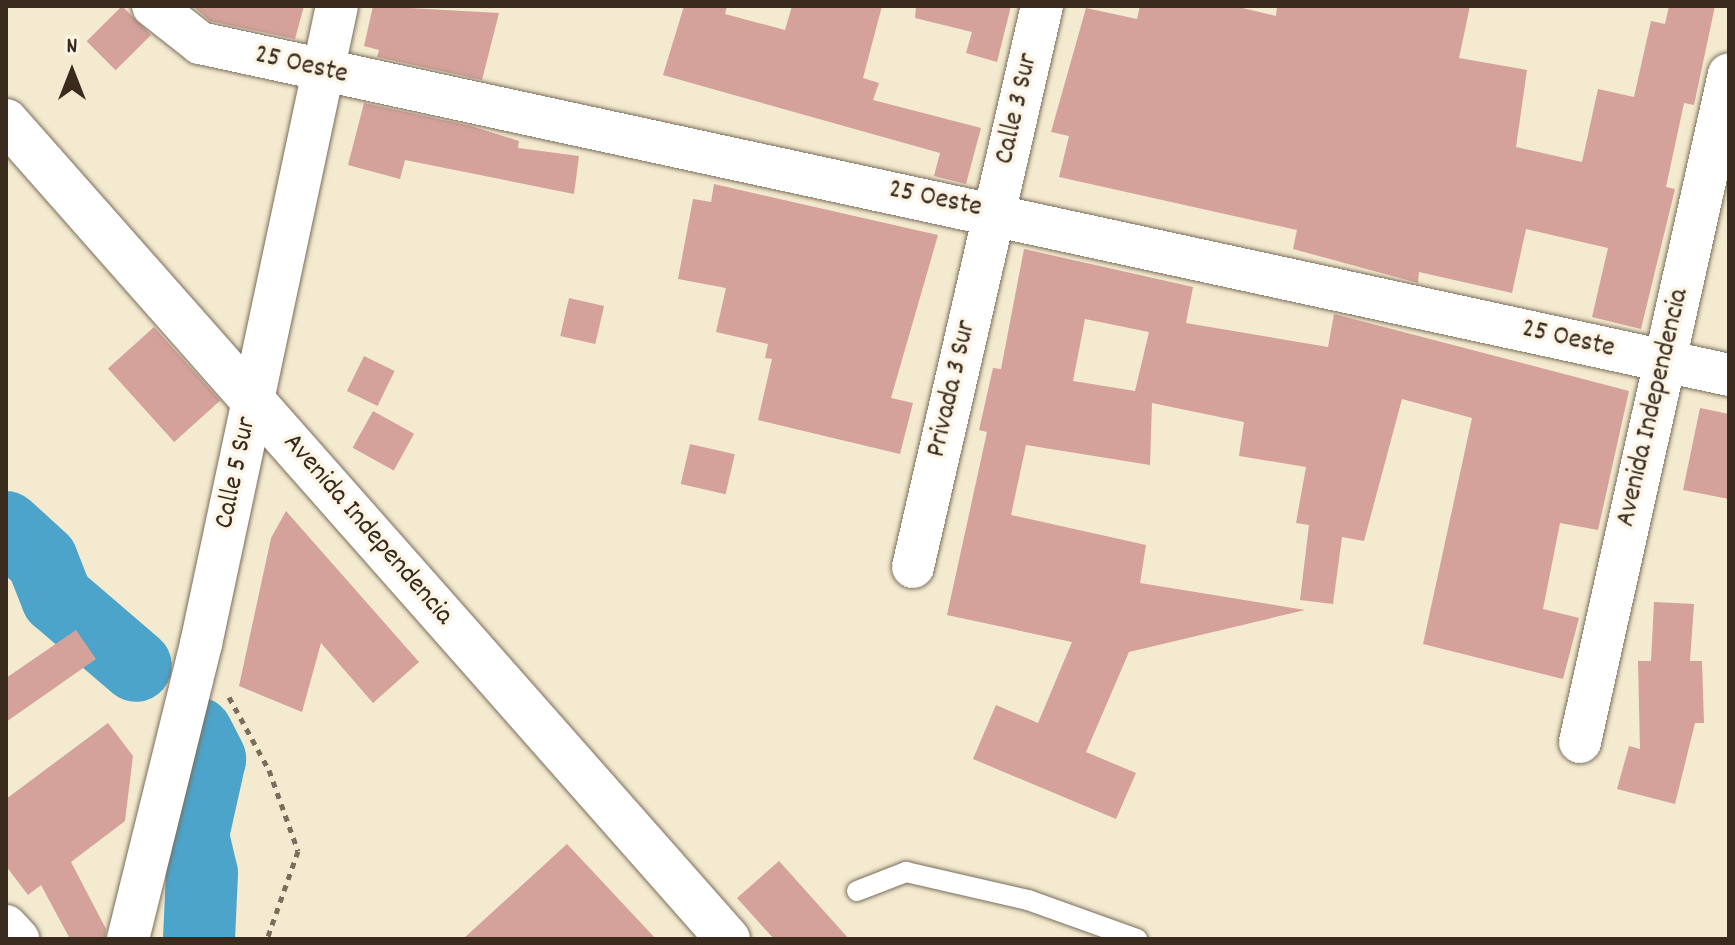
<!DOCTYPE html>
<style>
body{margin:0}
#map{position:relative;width:1735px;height:945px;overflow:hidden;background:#f3eacf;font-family:Dekko,sans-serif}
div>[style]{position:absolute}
.river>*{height:72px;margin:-36px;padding:0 36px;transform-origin:36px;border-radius:36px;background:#4da4ca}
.building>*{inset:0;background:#d4a29b;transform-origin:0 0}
.path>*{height:5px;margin-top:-2.5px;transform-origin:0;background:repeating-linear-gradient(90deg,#7b6d5c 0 6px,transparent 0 12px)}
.roads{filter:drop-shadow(0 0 2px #7b6d5c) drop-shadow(0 0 2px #7b6d5c)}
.service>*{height:20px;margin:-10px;padding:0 10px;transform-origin:10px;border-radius:10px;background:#fff}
.minor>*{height:42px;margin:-21px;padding:0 21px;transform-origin:21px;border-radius:21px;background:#fff}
.tertiary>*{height:44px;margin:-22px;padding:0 22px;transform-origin:22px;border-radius:22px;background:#fff}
span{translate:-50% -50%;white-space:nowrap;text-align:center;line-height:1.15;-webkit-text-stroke:7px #fcf5e5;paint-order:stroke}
.street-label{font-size:28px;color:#3b2a1e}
.frame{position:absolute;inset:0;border:8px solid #3b2a1e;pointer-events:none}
.north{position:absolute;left:32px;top:32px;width:80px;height:80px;-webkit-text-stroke:6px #fcf5e5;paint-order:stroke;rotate:0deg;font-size:22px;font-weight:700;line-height:32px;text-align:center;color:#3b2a1e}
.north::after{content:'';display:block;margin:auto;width:28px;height:36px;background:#3b2a1e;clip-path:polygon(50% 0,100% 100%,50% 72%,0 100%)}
</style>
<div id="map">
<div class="river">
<i style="left:6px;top:527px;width:49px;rotate:42.5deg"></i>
<i style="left:42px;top:560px;width:41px;rotate:68.5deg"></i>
<i style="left:57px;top:598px;width:104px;rotate:40.7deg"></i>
<i style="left:197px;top:733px;width:29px;rotate:63deg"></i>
<i style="left:210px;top:759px;width:78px;rotate:102.6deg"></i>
<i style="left:193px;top:835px;width:39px;rotate:77deg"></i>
<i style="left:202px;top:873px;width:66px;rotate:92.6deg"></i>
</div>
<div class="building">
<i style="left:122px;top:6px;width:41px;height:50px;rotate:45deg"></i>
<i style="clip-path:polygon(304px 6px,295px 39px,210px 21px,194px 7px)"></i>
<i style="clip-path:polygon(373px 6px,499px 13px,482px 80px,377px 57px,379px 50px,364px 46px)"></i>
<i style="clip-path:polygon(684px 6px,727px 6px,725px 14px,785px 30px,792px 6px,882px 6px,863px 78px,879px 83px,873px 100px,981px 128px,966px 184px,934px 176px,940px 153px,663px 75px)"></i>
<i style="clip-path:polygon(916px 6px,1011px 6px,997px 62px,966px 53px,972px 32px,915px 18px)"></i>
<i style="clip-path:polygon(1140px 6px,1234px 6px,1276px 16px,1277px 6px,1470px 6px,1459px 58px,1527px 70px,1516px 147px,1582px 162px,1598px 89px,1634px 97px,1651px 21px,1665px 24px,1669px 6px,1715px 6px,1694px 105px,1684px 103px,1666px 187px,1675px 189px,1641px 329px,1592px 317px,1608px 248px,1526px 229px,1512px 293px,1419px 272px,1418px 283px,1293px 249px,1297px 230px,1059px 177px,1069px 136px,1051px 132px,1086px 8px,1137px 19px)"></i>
<i style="clip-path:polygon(364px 103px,471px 126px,519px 141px,518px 148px,579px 156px,574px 194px,405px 160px,400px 179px,348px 165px)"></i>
<i style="clip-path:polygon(714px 184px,938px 235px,891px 398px,913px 403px,900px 454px,758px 420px,772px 359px,765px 358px,768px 344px,716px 332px,726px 288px,678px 279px,693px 199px,711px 202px)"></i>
<i style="clip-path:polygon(evenodd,1024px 249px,1193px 287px,1186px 323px,1328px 347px,1334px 314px,1629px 391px,1598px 530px,1560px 523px,1543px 609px,1579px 618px,1563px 679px,1423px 644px,1472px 418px,1402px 399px,1364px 541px,1342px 537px,1333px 604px,1300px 600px,1309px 525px,1296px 523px,1306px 467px,1239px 456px,1244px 422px,1152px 403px,1150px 465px,1026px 445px,1011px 515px,1146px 545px,1140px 583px,1305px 610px,1129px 652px,1086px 752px,1136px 773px,1116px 819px,973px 759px,996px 705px,1038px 723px,1072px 642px,947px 615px,987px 432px,979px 430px,993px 368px,1001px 369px,1024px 249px,1085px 319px,1149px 332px,1135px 391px,1073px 381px,1085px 319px)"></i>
<i style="left:569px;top:298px;width:36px;height:39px;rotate:13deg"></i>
<i style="left:154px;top:327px;width:99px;height:62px;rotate:48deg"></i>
<i style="left:364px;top:356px;width:34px;height:39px;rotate:26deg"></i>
<i style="clip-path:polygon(1700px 408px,1729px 414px,1729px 499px,1683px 490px)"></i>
<i style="left:373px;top:411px;width:47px;height:42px;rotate:29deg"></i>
<i style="left:690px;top:444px;width:46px;height:41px;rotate:13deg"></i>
<i style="clip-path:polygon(286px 511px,419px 662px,373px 703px,321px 643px,302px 712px,239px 686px,271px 538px)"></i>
<i style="clip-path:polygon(1654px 602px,1694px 604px,1690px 661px,1702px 661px,1704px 723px,1695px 723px,1675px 804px,1617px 789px,1629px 746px,1640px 749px,1638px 661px,1651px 661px)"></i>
<i style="clip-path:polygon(76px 630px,96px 659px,6px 722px,6px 678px)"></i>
<i style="clip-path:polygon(108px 723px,133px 756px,125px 821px,71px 862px,106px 929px,105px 939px,70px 939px,41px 885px,28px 895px,6px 866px,6px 799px)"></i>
<i style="clip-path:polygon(567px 844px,656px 939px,463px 939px)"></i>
<i style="clip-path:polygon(779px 861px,849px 939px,774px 939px,737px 898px)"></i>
</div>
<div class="path">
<i style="left:229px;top:697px;width:83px;rotate:61.3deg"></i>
<i style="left:269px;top:770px;width:86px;rotate:70.3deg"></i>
<i style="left:298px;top:851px;width:93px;rotate:109.4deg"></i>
</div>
<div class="roads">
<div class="service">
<i style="left:857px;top:891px;width:53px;rotate:-21.2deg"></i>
<i style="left:906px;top:872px;width:125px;rotate:12.9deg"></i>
<i style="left:1028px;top:900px;width:116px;rotate:19.7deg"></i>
</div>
<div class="minor">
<i style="left:153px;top:6px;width:60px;rotate:38.2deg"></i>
<i style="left:200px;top:43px;width:1565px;rotate:12.25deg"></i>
<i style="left:913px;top:567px;width:576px;rotate:-77.05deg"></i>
<i style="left:1580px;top:742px;width:684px;rotate:-77.43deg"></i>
<i style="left:6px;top:926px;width:18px;rotate:47deg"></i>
<i style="left:128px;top:939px;width:304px;rotate:-76.1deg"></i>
<i style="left:201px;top:644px;width:652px;rotate:-77.97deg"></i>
</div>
<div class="tertiary">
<i style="left:6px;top:121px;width:1091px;rotate:48.57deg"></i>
</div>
</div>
<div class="street-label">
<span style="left:301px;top:66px;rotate:13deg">25 Oeste</span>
<span style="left:1018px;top:109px;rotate:-77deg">Calle 3 Sur</span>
<span style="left:935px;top:200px;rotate:12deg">25 Oeste</span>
<span style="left:1568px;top:340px;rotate:13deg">25 Oeste</span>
<span style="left:953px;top:389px;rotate:-77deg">Privada 3 Sur</span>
<span style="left:1654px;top:408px;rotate:-77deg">Avenida Independencia</span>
<span style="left:237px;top:473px;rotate:-78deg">Calle 5 Sur</span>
<span style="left:367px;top:530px;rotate:49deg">Avenida Independencia</span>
</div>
<div class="frame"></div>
<div class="north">N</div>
</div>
